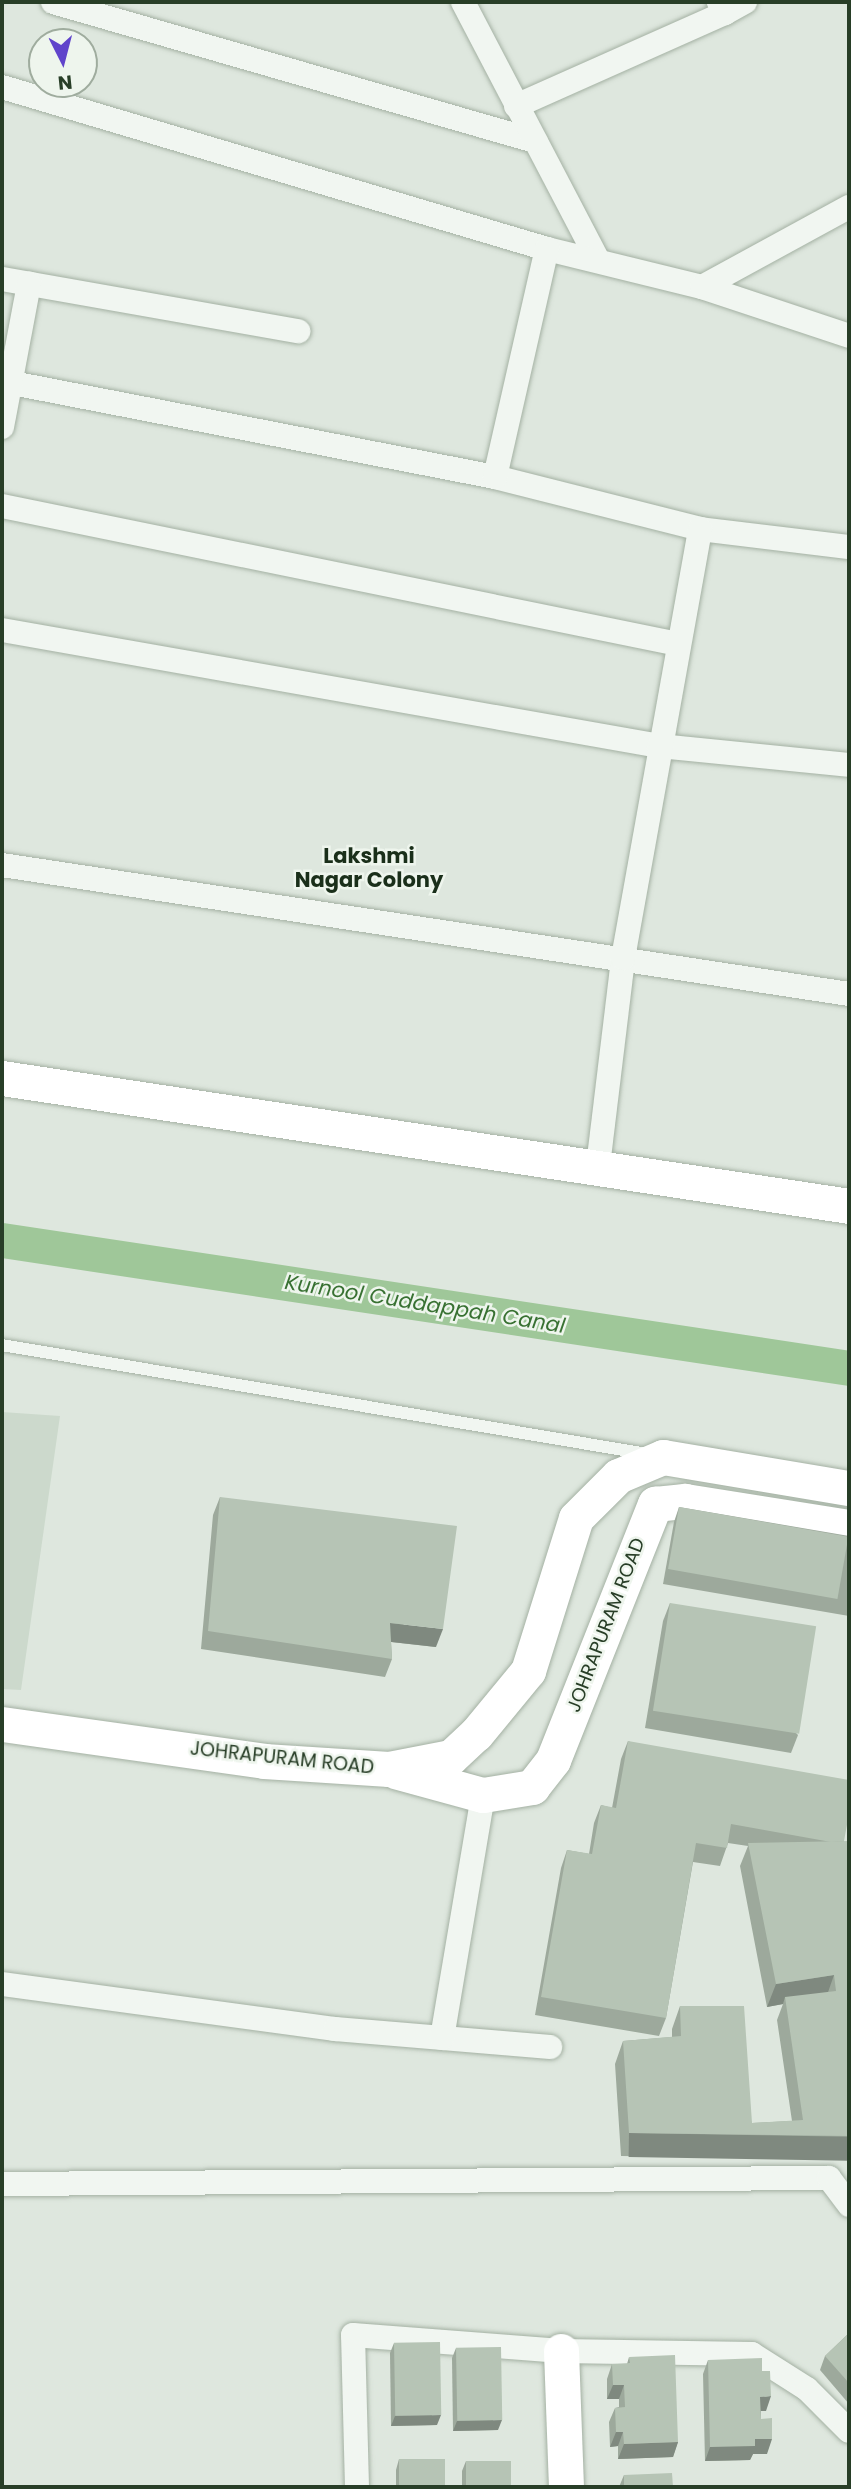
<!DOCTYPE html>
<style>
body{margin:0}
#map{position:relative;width:851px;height:2489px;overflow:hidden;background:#dee7de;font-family:Poppins,sans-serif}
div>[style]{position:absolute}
.built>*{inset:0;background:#ccd9cc}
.canal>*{height:35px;margin:-17.5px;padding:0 17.5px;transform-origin:17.5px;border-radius:17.5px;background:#9fc799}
.roads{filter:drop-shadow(0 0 2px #a4b1a3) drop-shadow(0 0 2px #a4b1a3)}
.lane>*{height:12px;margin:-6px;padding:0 6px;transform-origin:6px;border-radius:6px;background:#f1f6f1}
.street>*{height:24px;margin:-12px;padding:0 12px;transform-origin:12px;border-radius:12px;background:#f1f6f1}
.secondary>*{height:35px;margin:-17.5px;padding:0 17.5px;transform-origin:17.5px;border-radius:17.5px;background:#fff}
.wall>*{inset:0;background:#9da99c}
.shaded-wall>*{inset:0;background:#7f897f;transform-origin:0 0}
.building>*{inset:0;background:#b6c4b5;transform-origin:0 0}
span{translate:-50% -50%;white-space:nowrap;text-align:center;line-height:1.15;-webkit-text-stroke:5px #eef5ed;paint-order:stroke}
.street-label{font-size:19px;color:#283e27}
.neighbourhood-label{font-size:21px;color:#1a2f1a;font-weight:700}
.water-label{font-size:21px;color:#387132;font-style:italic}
.frame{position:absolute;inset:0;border:4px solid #283e27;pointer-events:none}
.north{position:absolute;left:28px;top:28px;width:70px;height:70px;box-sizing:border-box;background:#eef5ed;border:2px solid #9fac9e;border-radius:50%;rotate:174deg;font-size:19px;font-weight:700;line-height:28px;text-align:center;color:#283e27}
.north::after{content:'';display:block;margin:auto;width:24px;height:32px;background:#6044cb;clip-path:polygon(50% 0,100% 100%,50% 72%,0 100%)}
</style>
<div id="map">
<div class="built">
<i style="clip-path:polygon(2px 1412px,60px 1416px,21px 1690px,2px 1689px)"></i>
</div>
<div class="canal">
<i style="left:2px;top:1240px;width:857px;rotate:8.59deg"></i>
</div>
<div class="roads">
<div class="lane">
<i style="left:2px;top:1345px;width:654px;rotate:9.59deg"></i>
</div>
<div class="street">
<i style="left:53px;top:2px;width:502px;rotate:16.09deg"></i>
<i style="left:463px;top:2px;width:291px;rotate:62.4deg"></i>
<i style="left:725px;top:13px;width:23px;rotate:-29deg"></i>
<i style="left:2px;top:87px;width:569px;rotate:16.55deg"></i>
<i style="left:547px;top:249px;width:160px;rotate:13.8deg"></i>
<i style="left:702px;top:287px;width:155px;rotate:18.4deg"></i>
<i style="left:516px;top:106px;width:229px;rotate:-24deg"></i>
<i style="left:725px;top:13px;width:13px;rotate:-119deg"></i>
<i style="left:2px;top:279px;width:301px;rotate:10deg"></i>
<i style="left:702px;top:287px;width:167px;rotate:-28.6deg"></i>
<i style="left:2px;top:381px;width:502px;rotate:11.02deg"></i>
<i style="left:495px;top:477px;width:211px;rotate:14.2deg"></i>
<i style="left:700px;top:529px;width:150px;rotate:6.9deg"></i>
<i style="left:2px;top:427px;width:146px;rotate:-79.3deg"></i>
<i style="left:495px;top:477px;width:234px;rotate:-77.2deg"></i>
<i style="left:2px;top:506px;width:690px;rotate:11.54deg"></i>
<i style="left:2px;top:630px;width:667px;rotate:10.01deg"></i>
<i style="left:659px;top:746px;width:191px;rotate:5.7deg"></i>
<i style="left:2px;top:865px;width:857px;rotate:8.66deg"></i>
<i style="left:598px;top:1166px;width:209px;rotate:-83.1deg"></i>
<i style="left:623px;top:958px;width:436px;rotate:-79.8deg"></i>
<i style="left:2px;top:1984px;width:336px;rotate:7.7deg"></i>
<i style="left:335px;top:2029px;width:216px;rotate:4.8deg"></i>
<i style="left:442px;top:2038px;width:246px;rotate:-80.4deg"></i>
<i style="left:2px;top:2184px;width:827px;rotate:-0.42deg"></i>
<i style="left:829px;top:2178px;width:34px;rotate:53deg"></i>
<i style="left:357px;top:2487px;width:152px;rotate:-91.5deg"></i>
<i style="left:353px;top:2335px;width:209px;rotate:4.4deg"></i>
<i style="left:561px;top:2351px;width:191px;rotate:0.9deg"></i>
<i style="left:752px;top:2354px;width:65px;rotate:32.5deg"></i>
<i style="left:807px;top:2389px;width:59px;rotate:45deg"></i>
</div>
<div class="secondary">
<i style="left:2px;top:1078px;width:857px;rotate:8.59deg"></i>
<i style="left:2px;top:1724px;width:265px;rotate:8deg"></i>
<i style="left:264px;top:1761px;width:125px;rotate:3.7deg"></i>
<i style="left:389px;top:1769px;width:63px;rotate:-11deg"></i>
<i style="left:451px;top:1757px;width:34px;rotate:-43deg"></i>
<i style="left:476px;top:1734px;width:82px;rotate:-50.5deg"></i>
<i style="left:528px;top:1671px;width:160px;rotate:-72.6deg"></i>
<i style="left:576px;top:1518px;width:59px;rotate:-45deg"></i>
<i style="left:618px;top:1476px;width:49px;rotate:-22.9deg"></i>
<i style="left:663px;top:1457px;width:189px;rotate:9.5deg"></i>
<i style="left:395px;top:1771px;width:91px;rotate:15.3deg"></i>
<i style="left:483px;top:1795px;width:50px;rotate:-9.3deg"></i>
<i style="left:532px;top:1787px;width:34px;rotate:-52deg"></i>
<i style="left:553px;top:1760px;width:276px;rotate:-68.3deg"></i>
<i style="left:655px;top:1504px;width:30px;rotate:-6deg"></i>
<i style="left:685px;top:1501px;width:166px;rotate:9deg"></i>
<i style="left:561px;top:2351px;width:136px;rotate:87.9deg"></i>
</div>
</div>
<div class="wall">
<i style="clip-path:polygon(220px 1497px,436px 1647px,391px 1642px,392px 1659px,385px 1677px,201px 1649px,213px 1515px)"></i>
<i style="clip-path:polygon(679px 1507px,849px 1536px,849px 1616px,663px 1584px,674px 1522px)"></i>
<i style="clip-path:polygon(670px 1603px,798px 1735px,791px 1753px,645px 1728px,663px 1621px)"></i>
<i style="clip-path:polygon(628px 1741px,844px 1841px,849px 2159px,621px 2156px,615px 2064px,623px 2041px,672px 2037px,672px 2029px,680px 2006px,752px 2123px,792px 2121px,777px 2020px,783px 2004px,767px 2007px,740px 1866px,748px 1846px,728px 1843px,720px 1866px,693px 1862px,666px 2018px,659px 2036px,535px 2015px,561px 1868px,567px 1850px,589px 1854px,594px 1823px,601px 1805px,612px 1808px,621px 1759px)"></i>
<i style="clip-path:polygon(849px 2333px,849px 2404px,820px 2370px,825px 2356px)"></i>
<i style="clip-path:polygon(394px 2343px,437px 2425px,391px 2426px,390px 2353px)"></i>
<i style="clip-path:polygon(456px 2348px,498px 2430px,453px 2431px,452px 2358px)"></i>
<i style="clip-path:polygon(629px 2357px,678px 2442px,673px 2457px,618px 2459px,618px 2446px,610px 2447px,609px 2422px,615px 2408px,619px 2407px,619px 2399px,607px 2399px,607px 2379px,612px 2364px,627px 2364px)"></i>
<i style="clip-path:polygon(708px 2360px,762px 2371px,766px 2411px,761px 2411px,761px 2419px,767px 2454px,753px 2454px,750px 2460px,705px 2461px,703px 2374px)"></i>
<i style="clip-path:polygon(399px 2459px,445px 2487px,396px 2487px,396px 2470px)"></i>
<i style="clip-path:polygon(466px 2461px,511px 2487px,462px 2487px,462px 2471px)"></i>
<i style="clip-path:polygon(624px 2475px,624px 2487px,619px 2487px)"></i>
</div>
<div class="shaded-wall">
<i style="clip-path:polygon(390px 1623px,443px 1629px,436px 1647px,383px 1641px)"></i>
<i style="clip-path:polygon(834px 1975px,826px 1998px,785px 1997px,783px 2004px,767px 2007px,776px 1984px)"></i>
<i style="left:629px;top:2133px;width:220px;height:24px;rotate:1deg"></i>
<i style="clip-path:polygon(613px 2385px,624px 2385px,619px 2399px,607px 2399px)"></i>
<i style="clip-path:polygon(771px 2396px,766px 2411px,755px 2411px,760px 2397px)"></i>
<i style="clip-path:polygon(441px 2415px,437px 2425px,391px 2426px,395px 2416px)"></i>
<i style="clip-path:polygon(502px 2420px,498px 2430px,453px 2431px,457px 2421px)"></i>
<i style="clip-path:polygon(616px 2432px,623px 2432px,618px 2446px,610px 2447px)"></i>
<i style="clip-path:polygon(755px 2439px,772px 2439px,767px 2454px,753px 2454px,750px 2460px,705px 2461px,710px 2447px)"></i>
<i style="clip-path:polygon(678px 2442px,673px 2457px,618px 2459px,624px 2444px)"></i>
</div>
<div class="building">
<i style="clip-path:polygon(220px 1497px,457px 1526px,443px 1629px,390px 1623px,392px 1659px,208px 1631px)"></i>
<i style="left:679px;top:1507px;width:172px;height:63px;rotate:10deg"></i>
<i style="left:670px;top:1603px;width:148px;height:109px;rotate:9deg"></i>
<i style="clip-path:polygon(628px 1741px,849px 1780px,849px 1814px,844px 1841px,831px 1842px,731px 1824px,727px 1848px,696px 1843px,666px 2018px,541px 1997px,567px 1850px,592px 1854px,601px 1805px,616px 1808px)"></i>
<i style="clip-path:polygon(849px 1841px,849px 2136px,629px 2133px,623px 2041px,681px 2036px,680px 2006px,744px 2006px,752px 2123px,803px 2120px,785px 1997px,836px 1991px,834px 1975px,776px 1984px,748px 1843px)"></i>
<i style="clip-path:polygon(849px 2333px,849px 2383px,825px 2356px)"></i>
<i style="left:440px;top:2342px;width:73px;height:46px;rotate:89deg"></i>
<i style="left:501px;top:2347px;width:73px;height:45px;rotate:89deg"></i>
<i style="clip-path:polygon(675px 2355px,678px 2442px,624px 2444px,623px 2432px,616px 2432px,615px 2408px,625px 2407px,624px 2385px,613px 2385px,612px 2364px,630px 2363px,629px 2357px)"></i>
<i style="clip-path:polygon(762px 2358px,762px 2371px,770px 2371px,771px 2396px,760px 2397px,761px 2419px,772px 2418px,772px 2439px,755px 2439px,755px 2446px,710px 2447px,708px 2360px)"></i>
<i style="left:399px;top:2459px;width:46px;height:28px"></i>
<i style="left:466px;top:2461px;width:45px;height:26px"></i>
<i style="clip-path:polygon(672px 2473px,673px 2487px,624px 2487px,624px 2475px)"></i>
</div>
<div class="street-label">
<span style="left:606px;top:1625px;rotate:-69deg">JOHRAPURAM ROAD</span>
<span style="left:282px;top:1758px;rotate:6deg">JOHRAPURAM ROAD</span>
</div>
<div class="neighbourhood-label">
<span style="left:369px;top:868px">Lakshmi<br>Nagar Colony</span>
</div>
<div class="water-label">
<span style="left:425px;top:1304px;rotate:9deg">Kurnool Cuddappah Canal</span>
</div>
<div class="frame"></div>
<div class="north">N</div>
</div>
